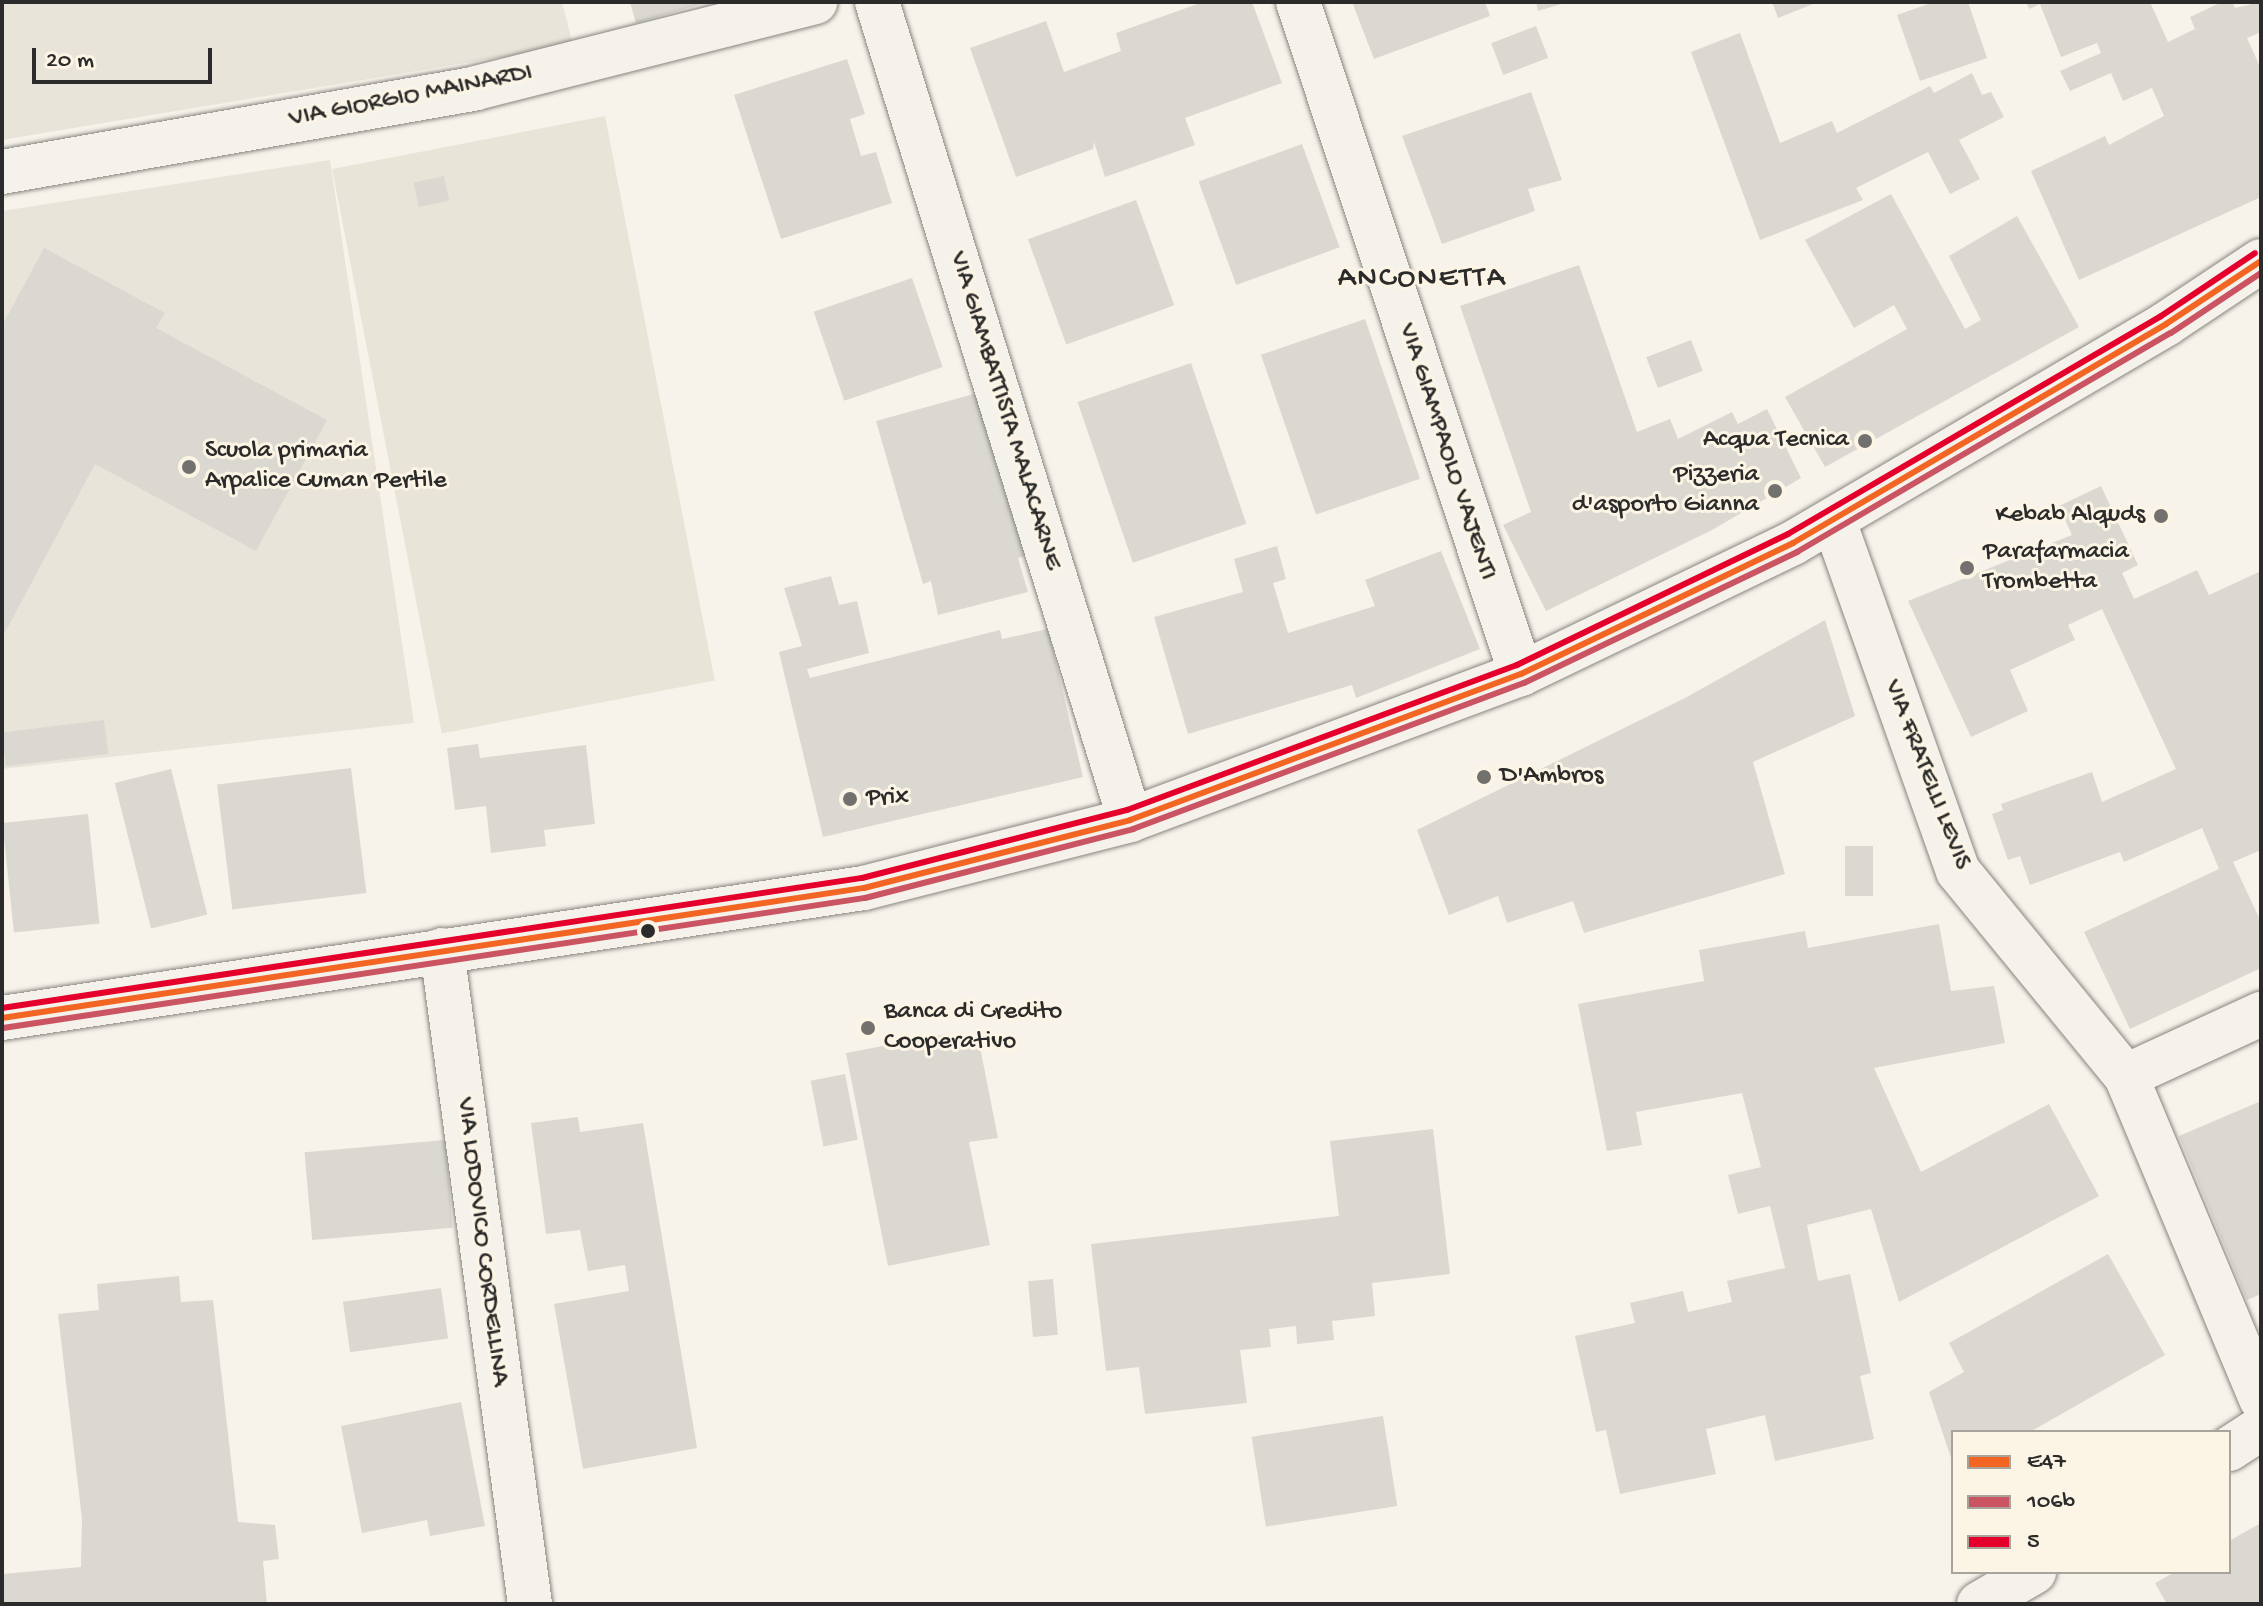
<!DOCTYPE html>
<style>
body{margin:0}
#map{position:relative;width:2263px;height:1606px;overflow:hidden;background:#f7f3ea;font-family:"Gochi Hand",sans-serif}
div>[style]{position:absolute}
.built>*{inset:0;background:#e9e4d9}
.green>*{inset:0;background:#e9e4d8;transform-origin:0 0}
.building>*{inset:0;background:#dad8d1;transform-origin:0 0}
.roads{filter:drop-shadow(0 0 2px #878581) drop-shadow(0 0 2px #878581)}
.minor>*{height:44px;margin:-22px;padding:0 22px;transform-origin:22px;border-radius:22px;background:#f5f2ec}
.primary>*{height:44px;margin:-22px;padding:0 22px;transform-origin:22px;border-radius:22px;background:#f5f2ec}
.bus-1>*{height:6px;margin:-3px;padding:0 3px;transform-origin:3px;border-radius:3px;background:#f26522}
.bus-2>*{height:6px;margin:-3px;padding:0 3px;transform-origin:3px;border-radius:3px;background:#ca5462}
.bus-3>*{height:6px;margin:-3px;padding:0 3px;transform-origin:3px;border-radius:3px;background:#e4002b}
.dots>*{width:22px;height:22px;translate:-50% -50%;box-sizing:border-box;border:4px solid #fcf5e5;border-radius:50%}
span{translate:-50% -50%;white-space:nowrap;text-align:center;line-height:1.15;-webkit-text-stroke:6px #fcf5e5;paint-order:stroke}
.street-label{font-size:26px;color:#2b2b2b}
.poi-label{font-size:26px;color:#2b2b2b}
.right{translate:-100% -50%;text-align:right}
.left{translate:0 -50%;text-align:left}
.quarter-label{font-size:30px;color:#2b2b2b;letter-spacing:2px}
.frame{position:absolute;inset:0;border:4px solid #2b2b2b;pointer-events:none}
.legend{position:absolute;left:1951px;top:1430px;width:280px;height:144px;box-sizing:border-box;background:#fcf5e5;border:2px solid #a8a49b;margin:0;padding:10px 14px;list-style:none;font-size:24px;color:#2b2b2b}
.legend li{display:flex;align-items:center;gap:16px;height:40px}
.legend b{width:40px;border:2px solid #a8a49b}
.scale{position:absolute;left:32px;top:48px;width:180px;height:36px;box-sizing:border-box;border:4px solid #2b2b2b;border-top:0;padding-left:10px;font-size:24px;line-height:28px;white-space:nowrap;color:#2b2b2b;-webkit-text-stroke:6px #fcf5e5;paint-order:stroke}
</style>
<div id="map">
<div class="built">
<i style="clip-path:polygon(2px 2px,562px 2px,573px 45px,2px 140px)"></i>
<i style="clip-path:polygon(330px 160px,414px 723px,2px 769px,2px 211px)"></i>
</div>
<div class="green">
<i style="left:605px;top:116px;width:575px;height:278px;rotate:79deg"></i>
</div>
<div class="building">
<i style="clip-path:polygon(630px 2px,705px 2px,705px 3px,636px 23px)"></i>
<i style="clip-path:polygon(1203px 2px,1252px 2px,1282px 83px,1185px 118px,1195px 145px,1105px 177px,1094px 142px,1093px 149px,1016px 177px,970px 48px,1046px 21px,1064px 72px,1121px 51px,1116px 33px)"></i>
<i style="clip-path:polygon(1352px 2px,1485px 2px,1490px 16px,1374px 59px)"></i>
<i style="clip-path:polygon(1536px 2px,1565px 2px,1565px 3px,1538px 11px)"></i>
<i style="clip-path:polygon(1772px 2px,1818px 2px,1778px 18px)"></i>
<i style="clip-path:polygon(1934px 2px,1968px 2px,1987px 58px,1920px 81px,1897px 15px)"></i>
<i style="clip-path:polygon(2026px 2px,2150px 2px,2168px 42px,2195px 29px,2190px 17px,2222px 2px,2232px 2px,2235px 8px,2261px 2px,2261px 32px,2247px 38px,2261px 69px,2261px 197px,2079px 280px,2031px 171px,2105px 136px,2109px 145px,2164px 116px,2152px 88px,2123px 101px,2111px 73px,2070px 91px,2060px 71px,2101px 53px,2097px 43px,2061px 57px,2040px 4px,2029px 9px)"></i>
<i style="left:1536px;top:26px;width:34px;height:48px;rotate:69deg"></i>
<i style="clip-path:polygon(1740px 33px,1780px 143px,1832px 121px,1837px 133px,1930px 86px,1934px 93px,1972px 73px,1982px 95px,1991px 92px,2004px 117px,1959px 140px,1980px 179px,1950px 194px,1928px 152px,1856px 188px,1863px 200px,1760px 240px,1691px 52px)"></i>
<i style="clip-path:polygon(847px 59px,865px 114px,850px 119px,861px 156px,876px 152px,892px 203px,781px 239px,734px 95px)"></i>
<i style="clip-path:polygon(1531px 92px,1562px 180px,1528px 189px,1535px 211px,1442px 244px,1402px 136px)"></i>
<i style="left:1302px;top:144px;width:110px;height:110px;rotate:70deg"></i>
<i style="left:444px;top:176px;width:25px;height:31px;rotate:78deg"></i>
<i style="clip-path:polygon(1891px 194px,1965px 329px,1981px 320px,1949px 256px,2017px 216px,2079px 327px,1825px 467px,1785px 397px,1907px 329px,1894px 305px,1854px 328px,1805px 240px)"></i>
<i style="left:1136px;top:200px;width:112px;height:115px;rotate:70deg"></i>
<i style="clip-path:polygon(44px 248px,165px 313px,156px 328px,327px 420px,256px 551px,95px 464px,2px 638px,2px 326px)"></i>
<i style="clip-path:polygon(1579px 265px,1637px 432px,1670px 419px,1678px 439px,1732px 412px,1738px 424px,1767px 409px,1801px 478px,1712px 530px,1546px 611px,1503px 525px,1531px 512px,1460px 306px)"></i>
<i style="left:912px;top:278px;width:94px;height:104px;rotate:71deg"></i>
<i style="left:1365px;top:319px;width:169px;height:110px;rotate:71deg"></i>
<i style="left:1691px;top:340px;width:33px;height:48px;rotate:69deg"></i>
<i style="left:1191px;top:363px;width:170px;height:120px;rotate:71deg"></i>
<i style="clip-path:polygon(981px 392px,1026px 556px,1018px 558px,1028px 592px,938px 615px,931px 581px,923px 584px,876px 421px)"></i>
<i style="clip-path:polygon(2101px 486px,2138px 565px,2122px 573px,2134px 599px,2197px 570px,2209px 595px,2261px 571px,2261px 850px,2233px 862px,2261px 922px,2261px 968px,2130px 1029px,2084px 932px,2219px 869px,2202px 828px,2124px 862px,2120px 852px,2030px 885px,2020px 856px,2008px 860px,1992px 814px,2003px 810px,2001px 804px,2092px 772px,2102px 802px,2176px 769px,2102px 609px,2068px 625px,2075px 640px,2010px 670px,2028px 711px,1971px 737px,1908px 601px,2072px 535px,2059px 506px)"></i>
<i style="clip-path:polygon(1277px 546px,1286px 579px,1273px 583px,1288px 633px,1375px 606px,1365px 580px,1441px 551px,1480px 649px,1356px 698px,1352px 685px,1188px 734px,1154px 617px,1243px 592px,1234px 559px)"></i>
<i style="clip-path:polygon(831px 576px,839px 605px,857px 601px,869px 653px,807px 669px,810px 678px,1000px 630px,1002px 639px,1048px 629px,1083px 777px,823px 837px,779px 652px,802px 646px,784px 588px)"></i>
<i style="clip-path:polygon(1825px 620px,1855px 716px,1753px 762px,1785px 874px,1584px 933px,1573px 901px,1507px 923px,1498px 896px,1449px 915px,1417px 830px,1685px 698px)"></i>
<i style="left:104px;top:720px;width:34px;height:103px;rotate:83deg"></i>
<i style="clip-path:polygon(478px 744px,480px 758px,586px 745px,595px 824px,544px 830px,546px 846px,491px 853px,486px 806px,455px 810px,447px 748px)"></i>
<i style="left:351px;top:768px;width:126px;height:135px;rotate:83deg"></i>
<i style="left:171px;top:769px;width:150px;height:58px;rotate:76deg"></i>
<i style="left:88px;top:814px;width:110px;height:86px;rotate:84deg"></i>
<i style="left:1845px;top:846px;width:28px;height:50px"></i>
<i style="clip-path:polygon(1939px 924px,1951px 991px,1994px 986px,2005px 1043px,1874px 1068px,1921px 1172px,2049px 1104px,2099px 1196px,1899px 1302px,1871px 1209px,1807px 1225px,1818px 1281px,1850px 1274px,1871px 1373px,1860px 1376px,1874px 1439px,1775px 1461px,1765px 1415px,1706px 1429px,1716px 1474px,1620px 1494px,1606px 1430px,1596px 1432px,1575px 1336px,1635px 1323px,1630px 1303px,1683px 1291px,1688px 1312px,1732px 1302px,1727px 1281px,1785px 1268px,1770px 1206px,1738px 1214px,1728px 1175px,1761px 1167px,1742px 1093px,1636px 1112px,1642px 1145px,1607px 1151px,1578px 1004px,1704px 981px,1699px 950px,1805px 931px,1808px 948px)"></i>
<i style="clip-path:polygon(946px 1034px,948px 1048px,979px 1042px,998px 1138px,969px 1142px,990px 1245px,888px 1266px,846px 1053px)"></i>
<i style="left:845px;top:1074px;width:67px;height:35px;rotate:79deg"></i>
<i style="clip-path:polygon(2261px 1101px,2261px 1294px,2247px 1300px,2179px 1136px)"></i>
<i style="clip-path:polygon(578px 1117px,580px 1132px,643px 1123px,697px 1448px,583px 1469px,554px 1304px,629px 1291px,625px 1265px,588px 1271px,580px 1230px,546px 1234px,531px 1123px)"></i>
<i style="clip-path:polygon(1433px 1129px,1450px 1274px,1372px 1283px,1375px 1316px,1332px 1321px,1334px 1340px,1297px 1344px,1296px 1326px,1269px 1329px,1271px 1347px,1240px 1350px,1247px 1403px,1145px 1414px,1139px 1367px,1106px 1371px,1091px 1244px,1339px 1216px,1330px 1141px)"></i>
<i style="left:445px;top:1140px;width:88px;height:141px;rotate:85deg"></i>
<i style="clip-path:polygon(2108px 1254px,2165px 1355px,2030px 1432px,1953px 1432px,1952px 1461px,1929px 1392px,1964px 1372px,1949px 1343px)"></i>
<i style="clip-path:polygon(179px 1276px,181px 1302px,213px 1300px,238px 1522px,275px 1525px,279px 1559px,263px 1561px,267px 1604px,2px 1604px,2px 1574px,81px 1567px,82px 1519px,58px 1314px,99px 1310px,97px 1284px)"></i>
<i style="left:1053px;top:1279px;width:56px;height:25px;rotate:85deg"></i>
<i style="left:441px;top:1288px;width:51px;height:99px;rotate:82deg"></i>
<i style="clip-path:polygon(461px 1402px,485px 1526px,430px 1536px,427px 1520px,362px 1533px,341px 1426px)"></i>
<i style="left:1383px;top:1416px;width:91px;height:133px;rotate:81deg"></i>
<i style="clip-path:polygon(2261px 1523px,2261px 1604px,2167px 1604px,2155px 1583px,2175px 1572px,2229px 1572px,2229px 1541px)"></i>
</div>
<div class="roads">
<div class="minor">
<i style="left:877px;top:2px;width:856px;rotate:72.81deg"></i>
<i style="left:1298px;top:2px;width:708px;rotate:71.64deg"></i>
<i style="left:2px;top:172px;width:481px;rotate:-10deg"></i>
<i style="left:476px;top:88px;width:350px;rotate:-14.2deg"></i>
<i style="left:1834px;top:521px;width:371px;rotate:70.5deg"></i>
<i style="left:1958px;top:871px;width:265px;rotate:50.7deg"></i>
<i style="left:2126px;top:1076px;width:149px;rotate:-24.7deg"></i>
<i style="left:442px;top:950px;width:660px;rotate:82.34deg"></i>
<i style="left:2126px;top:1076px;width:350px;rotate:67.3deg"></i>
<i style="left:2229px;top:1449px;width:38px;rotate:-33deg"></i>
<i style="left:1979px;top:1604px;width:64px;rotate:-30.2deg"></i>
</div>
<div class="primary">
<i style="left:2px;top:1018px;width:872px;rotate:-8.58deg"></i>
<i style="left:864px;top:888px;width:275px;rotate:-14.3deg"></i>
<i style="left:1130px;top:820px;width:417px;rotate:-20.5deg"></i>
<i style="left:1521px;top:674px;width:302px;rotate:-25.7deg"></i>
<i style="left:1793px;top:543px;width:433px;rotate:-30.4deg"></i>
<i style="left:2166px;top:324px;width:114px;rotate:-33.6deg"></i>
</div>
</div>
<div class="bus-1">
<i style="left:2px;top:1018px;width:872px;rotate:-8.58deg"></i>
<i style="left:864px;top:888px;width:275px;rotate:-14.3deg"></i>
<i style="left:1130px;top:820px;width:417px;rotate:-20.5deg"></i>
<i style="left:1521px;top:674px;width:302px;rotate:-25.7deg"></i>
<i style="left:1793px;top:543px;width:433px;rotate:-30.4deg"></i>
<i style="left:2166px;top:324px;width:114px;rotate:-33.6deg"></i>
</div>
<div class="bus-2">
<i style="left:3px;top:1028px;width:872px;rotate:-8.58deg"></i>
<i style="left:865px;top:898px;width:277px;rotate:-14.4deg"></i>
<i style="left:1133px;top:829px;width:417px;rotate:-20.5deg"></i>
<i style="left:1524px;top:683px;width:303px;rotate:-25.6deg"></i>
<i style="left:1797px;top:552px;width:433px;rotate:-30.4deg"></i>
<i style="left:2171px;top:333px;width:108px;rotate:-33.7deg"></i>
</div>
<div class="bus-3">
<i style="left:2px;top:1008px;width:870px;rotate:-8.6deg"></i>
<i style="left:862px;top:878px;width:274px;rotate:-14.4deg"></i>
<i style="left:1127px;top:810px;width:416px;rotate:-20.4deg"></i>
<i style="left:1517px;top:665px;width:301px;rotate:-25.8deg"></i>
<i style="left:1788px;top:534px;width:432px;rotate:-30.3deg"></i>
<i style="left:2161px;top:316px;width:113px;rotate:-33.8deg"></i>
</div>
<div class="dots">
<i style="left:1865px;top:441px;background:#72716e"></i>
<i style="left:189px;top:467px;background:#72716e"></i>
<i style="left:1775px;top:491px;background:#72716e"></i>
<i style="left:2161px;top:516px;background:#72716e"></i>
<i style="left:1967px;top:568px;background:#72716e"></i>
<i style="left:1484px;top:777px;background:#72716e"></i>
<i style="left:850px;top:799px;background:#72716e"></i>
<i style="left:648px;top:931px;background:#2b2b2b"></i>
<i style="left:868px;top:1028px;background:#72716e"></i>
</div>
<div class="street-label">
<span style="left:411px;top:97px;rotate:-11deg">VIA GIORGIO MAINARDI</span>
<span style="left:1004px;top:411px;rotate:73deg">VIA GIAMBATTISTA MALACARNE</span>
<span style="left:1446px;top:452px;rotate:72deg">VIA GIAMPAOLO VAJENTI</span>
<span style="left:1926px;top:775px;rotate:69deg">VIA FRATELLI LEVIS</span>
<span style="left:481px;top:1242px;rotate:83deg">VIA LODOVICO CORDELLINA</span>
</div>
<div class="poi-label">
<span class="right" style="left:1849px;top:441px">Acqua Tecnica</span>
<span class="left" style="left:205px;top:467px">Scuola primaria<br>Arpalice Cuman Pertile</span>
<span class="right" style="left:1759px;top:491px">Pizzeria<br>d'asporto Gianna</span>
<span class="right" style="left:2145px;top:516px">Kebab Alquds</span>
<span class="left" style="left:1983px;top:568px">Parafarmacia<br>Trombetta</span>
<span class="left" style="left:1500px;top:777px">D'Ambros</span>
<span class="left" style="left:866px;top:799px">Prix</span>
<span class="left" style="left:884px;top:1028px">Banca di Credito<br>Cooperativo</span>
</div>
<div class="quarter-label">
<span style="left:1422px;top:280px">ANCONETTA</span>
</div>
<div class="frame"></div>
<ul class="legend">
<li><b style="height:10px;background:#f26522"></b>E47</li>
<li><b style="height:10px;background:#ca5462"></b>106b</li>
<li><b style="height:10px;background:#e4002b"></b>5</li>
</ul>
<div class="scale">20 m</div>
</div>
